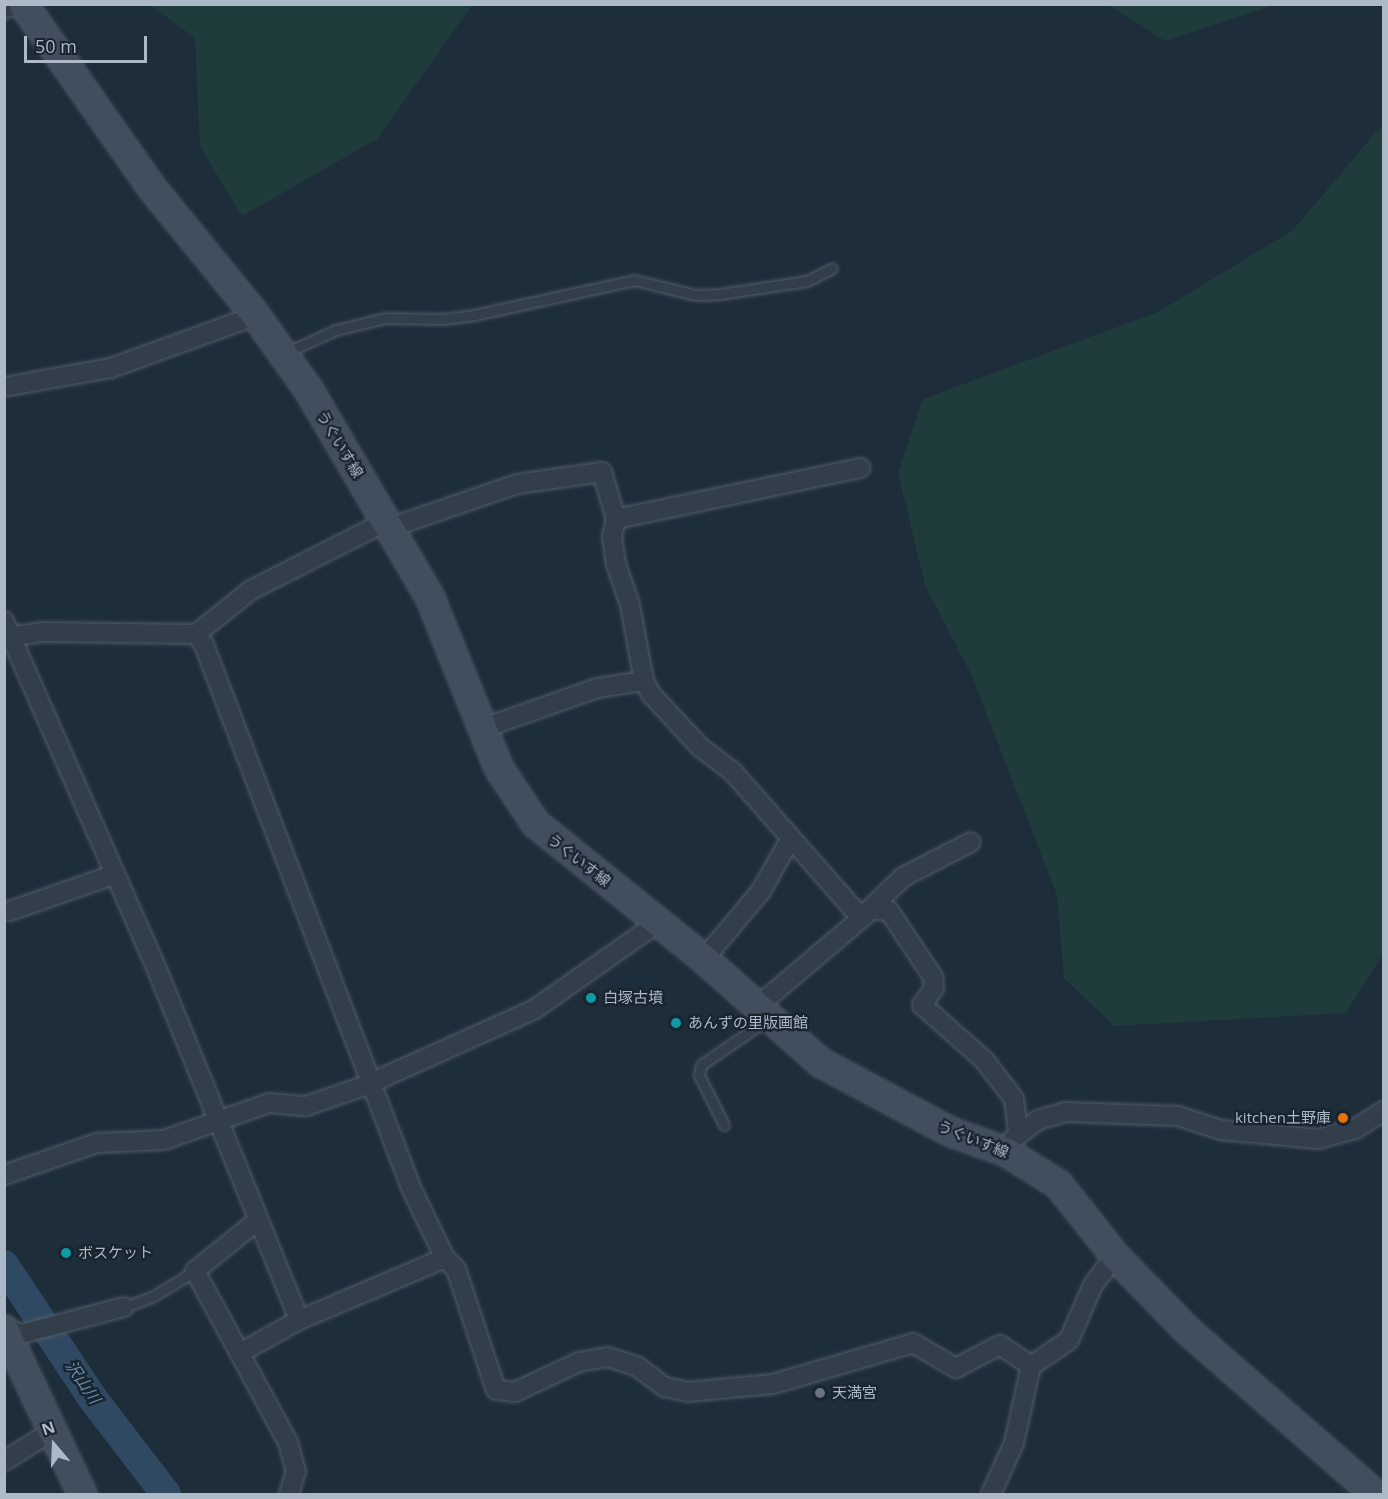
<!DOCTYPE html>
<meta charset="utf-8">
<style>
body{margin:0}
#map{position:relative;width:1388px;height:1499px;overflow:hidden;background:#1e2d3a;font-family:"Open Sans","Noto Sans JP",sans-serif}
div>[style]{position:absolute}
.green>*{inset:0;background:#203b3b}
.river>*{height:30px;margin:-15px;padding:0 15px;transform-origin:15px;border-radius:15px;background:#2e4961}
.roads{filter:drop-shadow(0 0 2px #505c68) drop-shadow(0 0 2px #505c68)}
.lane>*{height:9px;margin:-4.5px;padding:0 4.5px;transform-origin:4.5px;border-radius:4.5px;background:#323f4a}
.street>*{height:18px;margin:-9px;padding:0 9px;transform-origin:9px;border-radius:9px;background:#323f4a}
.secondary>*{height:27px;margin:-13.5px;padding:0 13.5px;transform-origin:13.5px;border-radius:13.5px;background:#404e5e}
.dots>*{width:16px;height:16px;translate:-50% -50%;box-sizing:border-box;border:3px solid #18242e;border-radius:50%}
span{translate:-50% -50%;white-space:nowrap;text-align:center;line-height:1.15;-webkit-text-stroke:4.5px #18242e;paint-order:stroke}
.street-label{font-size:15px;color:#acb9c7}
.poi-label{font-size:15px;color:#acb9c7}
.left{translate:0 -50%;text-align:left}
.right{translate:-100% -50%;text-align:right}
.water-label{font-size:16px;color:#6a8eae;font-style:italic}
.frame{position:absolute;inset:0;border:6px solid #acb9c7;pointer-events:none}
.north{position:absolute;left:24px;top:1415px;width:60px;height:60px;-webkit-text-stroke:4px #18242e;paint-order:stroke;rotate:341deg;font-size:16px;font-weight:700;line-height:24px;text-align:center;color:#acb9c7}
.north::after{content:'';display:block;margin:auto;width:21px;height:27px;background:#acb9c7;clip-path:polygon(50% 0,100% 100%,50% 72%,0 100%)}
.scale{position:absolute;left:24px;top:36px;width:123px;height:27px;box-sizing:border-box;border:3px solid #acb9c7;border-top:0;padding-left:8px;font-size:18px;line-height:21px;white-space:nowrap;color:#acb9c7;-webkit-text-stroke:4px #18242e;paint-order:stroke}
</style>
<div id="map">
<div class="green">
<i style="clip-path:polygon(150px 5px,472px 5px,377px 139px,242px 216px,200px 146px,195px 38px)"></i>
<i style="clip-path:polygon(1109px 5px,1274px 5px,1165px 41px)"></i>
<i style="clip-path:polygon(1383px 124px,1383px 954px,1346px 1013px,1114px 1026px,1064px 978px,1057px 895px,971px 674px,925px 585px,898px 473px,923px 399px,1158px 312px,1293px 230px)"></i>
</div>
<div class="river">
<i style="left:4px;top:1265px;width:161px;rotate:56.4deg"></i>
<i style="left:93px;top:1399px;width:120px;rotate:52.5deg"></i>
</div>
<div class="roads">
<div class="lane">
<i style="left:285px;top:353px;width:56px;rotate:-24.3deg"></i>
<i style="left:336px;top:330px;width:50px;rotate:-13.8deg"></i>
<i style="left:385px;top:318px;width:58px;rotate:1deg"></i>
<i style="left:443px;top:319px;width:31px;rotate:-7deg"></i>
<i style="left:474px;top:315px;width:164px;rotate:-12.3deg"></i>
<i style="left:634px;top:280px;width:64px;rotate:13.6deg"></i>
<i style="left:696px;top:295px;width:24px;rotate:-2deg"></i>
<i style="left:720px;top:294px;width:88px;rotate:-8.5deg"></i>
<i style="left:807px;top:281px;width:28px;rotate:-27deg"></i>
<i style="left:724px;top:1125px;width:56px;rotate:-116.6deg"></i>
<i style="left:699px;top:1075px;width:10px;rotate:-79deg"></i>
<i style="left:701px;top:1065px;width:81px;rotate:-34.5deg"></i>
<i style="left:124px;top:1307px;width:30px;rotate:-20deg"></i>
<i style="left:152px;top:1297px;width:50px;rotate:-31.2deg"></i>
</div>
<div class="street">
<i style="left:4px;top:9px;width:15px;rotate:-20deg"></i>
<i style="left:4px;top:387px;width:109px;rotate:-10.1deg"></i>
<i style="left:111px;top:368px;width:144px;rotate:-19.9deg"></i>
<i style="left:246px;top:319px;width:10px;rotate:-45deg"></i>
<i style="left:616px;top:519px;width:250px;rotate:-11.8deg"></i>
<i style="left:4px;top:621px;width:383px;rotate:66.3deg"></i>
<i style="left:158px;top:972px;width:375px;rotate:67.9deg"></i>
<i style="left:299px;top:1320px;width:159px;rotate:-23deg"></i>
<i style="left:196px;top:634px;width:14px;rotate:54deg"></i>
<i style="left:204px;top:645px;width:583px;rotate:69.11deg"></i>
<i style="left:412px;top:1190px;width:76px;rotate:64.1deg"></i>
<i style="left:445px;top:1258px;width:16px;rotate:45deg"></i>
<i style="left:456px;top:1269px;width:127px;rotate:71.7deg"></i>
<i style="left:496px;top:1390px;width:19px;rotate:6deg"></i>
<i style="left:515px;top:1392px;width:71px;rotate:-25.1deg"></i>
<i style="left:579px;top:1362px;width:29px;rotate:-10deg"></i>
<i style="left:608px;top:1357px;width:32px;rotate:18deg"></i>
<i style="left:638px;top:1367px;width:34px;rotate:37deg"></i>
<i style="left:665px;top:1387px;width:24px;rotate:12deg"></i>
<i style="left:688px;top:1392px;width:85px;rotate:-5.4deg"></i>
<i style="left:773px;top:1384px;width:146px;rotate:-16.3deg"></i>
<i style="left:913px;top:1343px;width:50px;rotate:30.2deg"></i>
<i style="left:956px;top:1368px;width:50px;rotate:-27.6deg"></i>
<i style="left:1000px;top:1345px;width:37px;rotate:34deg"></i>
<i style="left:4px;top:637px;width:38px;rotate:-7deg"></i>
<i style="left:42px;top:632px;width:154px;rotate:0.7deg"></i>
<i style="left:196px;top:634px;width:70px;rotate:-38.7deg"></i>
<i style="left:251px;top:590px;width:144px;rotate:-26.9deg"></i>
<i style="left:379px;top:525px;width:19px"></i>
<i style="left:398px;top:525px;width:126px;rotate:-19deg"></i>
<i style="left:517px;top:484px;width:86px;rotate:-8deg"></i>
<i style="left:602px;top:472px;width:49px;rotate:73.4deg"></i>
<i style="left:616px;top:519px;width:17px;rotate:103deg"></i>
<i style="left:612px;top:536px;width:28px;rotate:82deg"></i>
<i style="left:616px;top:564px;width:43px;rotate:71.1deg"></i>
<i style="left:630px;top:605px;width:77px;rotate:79.6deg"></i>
<i style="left:644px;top:681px;width:15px;rotate:62deg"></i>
<i style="left:651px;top:694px;width:72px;rotate:47.2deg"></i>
<i style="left:700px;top:747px;width:40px;rotate:37deg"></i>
<i style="left:732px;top:771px;width:185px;rotate:48.7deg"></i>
<i style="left:854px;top:910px;width:12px;rotate:24deg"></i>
<i style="left:865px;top:915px;width:8px;rotate:-50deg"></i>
<i style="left:870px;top:909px;width:19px;rotate:6deg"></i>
<i style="left:889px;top:911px;width:79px;rotate:56.3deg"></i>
<i style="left:933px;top:977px;width:11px;rotate:85deg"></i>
<i style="left:934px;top:988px;width:21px;rotate:125deg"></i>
<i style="left:922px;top:1005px;width:83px;rotate:41.6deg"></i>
<i style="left:984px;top:1060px;width:49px;rotate:52.4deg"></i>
<i style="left:1014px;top:1099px;width:33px;rotate:83deg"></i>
<i style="left:484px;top:728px;width:120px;rotate:-19.5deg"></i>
<i style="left:597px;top:688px;width:48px;rotate:-8.5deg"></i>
<i style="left:870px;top:909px;width:46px;rotate:-44.1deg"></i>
<i style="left:903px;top:877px;width:76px;rotate:-27.2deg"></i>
<i style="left:10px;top:911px;width:109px;rotate:-19.3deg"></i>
<i style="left:704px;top:959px;width:89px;rotate:-50deg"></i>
<i style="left:761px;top:891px;width:61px;rotate:-60.5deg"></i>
<i style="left:759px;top:1005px;width:139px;rotate:-40.3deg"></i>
<i style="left:1013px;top:1139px;width:31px;rotate:-37deg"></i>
<i style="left:1038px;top:1120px;width:29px;rotate:-16deg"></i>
<i style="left:1066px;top:1112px;width:112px;rotate:2deg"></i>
<i style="left:1178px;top:1116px;width:45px;rotate:18deg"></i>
<i style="left:1221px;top:1130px;width:97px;rotate:5.3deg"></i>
<i style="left:1318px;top:1139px;width:38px;rotate:-15deg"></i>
<i style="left:1355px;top:1129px;width:34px;rotate:-32deg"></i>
<i style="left:4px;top:1175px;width:98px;rotate:-19deg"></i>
<i style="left:97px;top:1143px;width:67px;rotate:-2.6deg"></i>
<i style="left:164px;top:1140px;width:111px;rotate:-19.4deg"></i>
<i style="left:269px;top:1103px;width:37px;rotate:5deg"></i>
<i style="left:306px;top:1106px;width:61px;rotate:-19deg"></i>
<i style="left:364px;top:1086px;width:188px;rotate:-24.2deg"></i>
<i style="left:535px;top:1009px;width:151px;rotate:-35.1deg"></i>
<i style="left:257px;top:1221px;width:80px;rotate:141.1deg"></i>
<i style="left:195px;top:1271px;width:195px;rotate:61.5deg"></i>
<i style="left:288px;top:1442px;width:30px;rotate:75deg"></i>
<i style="left:296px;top:1471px;width:24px;rotate:107deg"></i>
<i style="left:4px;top:1327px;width:18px;rotate:22deg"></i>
<i style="left:21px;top:1334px;width:106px;rotate:-14.7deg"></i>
<i style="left:240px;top:1353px;width:68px;rotate:-29.2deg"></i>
<i style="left:4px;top:1461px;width:55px;rotate:-31.7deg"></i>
<i style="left:991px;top:1494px;width:56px;rotate:-65.7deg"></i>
<i style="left:1014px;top:1443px;width:79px;rotate:-77.6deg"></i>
<i style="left:1031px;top:1366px;width:46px;rotate:-34.4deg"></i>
<i style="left:1069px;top:1340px;width:60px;rotate:-66.4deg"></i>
<i style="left:1093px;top:1285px;width:36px;rotate:-53deg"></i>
</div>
<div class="secondary">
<i style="left:23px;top:4px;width:223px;rotate:55deg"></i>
<i style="left:151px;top:187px;width:161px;rotate:50.8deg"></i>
<i style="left:253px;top:312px;width:95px;rotate:54.5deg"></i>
<i style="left:308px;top:389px;width:240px;rotate:59.7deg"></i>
<i style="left:429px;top:596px;width:184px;rotate:68deg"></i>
<i style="left:498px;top:767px;width:67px;rotate:56.5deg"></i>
<i style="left:535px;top:823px;width:217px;rotate:38.8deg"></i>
<i style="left:704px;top:959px;width:155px;rotate:41.6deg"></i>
<i style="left:820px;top:1062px;width:146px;rotate:28.1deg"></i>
<i style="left:949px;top:1131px;width:59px;rotate:19.7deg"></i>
<i style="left:1005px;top:1151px;width:62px;rotate:31.9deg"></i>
<i style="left:1058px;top:1184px;width:92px;rotate:51.6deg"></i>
<i style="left:1115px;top:1256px;width:103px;rotate:45.8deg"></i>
<i style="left:1187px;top:1330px;width:249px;rotate:41.1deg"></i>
<i style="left:4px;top:1329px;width:183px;rotate:64.7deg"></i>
</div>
</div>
<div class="dots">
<i style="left:591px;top:998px;background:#0f9aa8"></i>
<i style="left:676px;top:1023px;background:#0f9aa8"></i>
<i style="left:1343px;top:1118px;background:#e8710a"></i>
<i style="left:66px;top:1253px;background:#0f9aa8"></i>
<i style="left:820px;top:1393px;background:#6b7280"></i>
</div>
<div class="street-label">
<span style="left:340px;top:444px;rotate:59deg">うぐいす線</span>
<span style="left:579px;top:860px;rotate:38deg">うぐいす線</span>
<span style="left:973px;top:1139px;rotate:22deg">うぐいす線</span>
</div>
<div class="poi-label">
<span class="left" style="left:603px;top:998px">白塚古墳</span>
<span class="left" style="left:688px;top:1023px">あんずの里版画館</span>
<span class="right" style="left:1331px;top:1118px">kitchen土野庫</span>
<span class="left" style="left:78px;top:1253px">ボスケット</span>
<span class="left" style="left:832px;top:1393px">天満宮</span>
</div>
<div class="water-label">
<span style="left:83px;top:1382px;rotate:56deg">沢山川</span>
</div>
<div class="frame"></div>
<div class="north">N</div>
<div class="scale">50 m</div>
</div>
